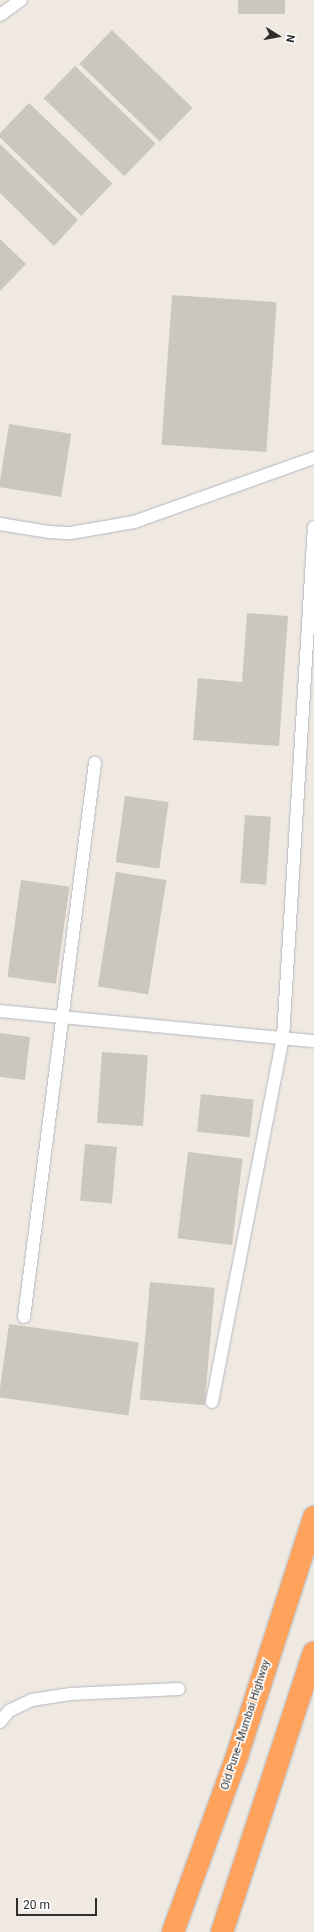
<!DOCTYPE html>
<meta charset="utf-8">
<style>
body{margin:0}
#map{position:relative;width:314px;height:1932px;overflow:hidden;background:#efe9e1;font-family:Roboto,sans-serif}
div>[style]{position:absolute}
.building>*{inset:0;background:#cbc7bf;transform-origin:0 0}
.roads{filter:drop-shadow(0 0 1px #b4b7c1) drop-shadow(0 0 1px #b4b7c1)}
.lane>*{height:12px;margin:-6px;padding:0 6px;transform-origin:6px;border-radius:6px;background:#fff}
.highway>*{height:22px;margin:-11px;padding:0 11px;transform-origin:11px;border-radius:11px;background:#ffa35c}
span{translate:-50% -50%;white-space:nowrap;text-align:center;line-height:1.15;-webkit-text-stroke:3.5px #fff;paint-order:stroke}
.street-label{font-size:11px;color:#2e2e2e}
.north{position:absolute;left:258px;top:16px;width:40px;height:40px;-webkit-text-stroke:3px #fff;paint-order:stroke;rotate:101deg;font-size:11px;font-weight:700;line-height:16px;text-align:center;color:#2e2e2e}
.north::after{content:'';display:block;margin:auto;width:14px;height:18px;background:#2e2e2e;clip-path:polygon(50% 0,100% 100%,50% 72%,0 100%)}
.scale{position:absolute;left:16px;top:1898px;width:81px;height:18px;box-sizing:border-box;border:2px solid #2e2e2e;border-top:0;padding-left:5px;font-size:12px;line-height:14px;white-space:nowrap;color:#2e2e2e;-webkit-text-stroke:3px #fff;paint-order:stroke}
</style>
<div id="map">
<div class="building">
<i style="left:238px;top:0;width:47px;height:14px"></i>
<i style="left:112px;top:30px;width:112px;height:47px;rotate:44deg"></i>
<i style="left:75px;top:66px;width:112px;height:45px;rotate:44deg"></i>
<i style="left:29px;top:103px;width:116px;height:45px;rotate:44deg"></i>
<i style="clip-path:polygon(0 144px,78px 220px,54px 246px,0 193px)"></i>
<i style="clip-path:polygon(0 239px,26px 264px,0 291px)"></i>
<i style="left:172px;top:295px;width:105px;height:150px;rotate:4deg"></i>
<i style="left:9px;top:424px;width:63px;height:64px;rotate:9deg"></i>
<i style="clip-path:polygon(247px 613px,288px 616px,279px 746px,193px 740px,198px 678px,242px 682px)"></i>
<i style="left:125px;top:796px;width:44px;height:67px;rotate:8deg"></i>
<i style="left:245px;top:815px;width:26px;height:68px;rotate:4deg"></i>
<i style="left:116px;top:872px;width:51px;height:116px;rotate:9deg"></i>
<i style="left:21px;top:880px;width:49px;height:98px;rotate:8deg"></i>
<i style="clip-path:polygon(0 1033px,30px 1037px,25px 1080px,0 1077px)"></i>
<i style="left:102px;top:1052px;width:46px;height:71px;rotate:4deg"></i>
<i style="left:201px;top:1094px;width:53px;height:38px;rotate:6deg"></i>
<i style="left:85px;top:1144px;width:32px;height:57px;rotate:5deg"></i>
<i style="left:188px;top:1152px;width:55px;height:87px;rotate:7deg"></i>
<i style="left:150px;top:1282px;width:65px;height:118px;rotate:5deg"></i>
<i style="left:9px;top:1324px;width:131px;height:74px;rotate:8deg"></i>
</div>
<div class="roads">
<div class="lane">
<i style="left:0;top:15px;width:26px;rotate:-36deg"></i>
<i style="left:0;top:524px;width:50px;rotate:9.3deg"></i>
<i style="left:49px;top:532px;width:22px;rotate:3deg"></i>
<i style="left:71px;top:533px;width:64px;rotate:-9.9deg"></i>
<i style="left:134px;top:522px;width:191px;rotate:-19.6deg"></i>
<i style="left:0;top:1011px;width:315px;rotate:5.5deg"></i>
<i style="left:24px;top:1317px;width:559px;rotate:-82.7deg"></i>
<i style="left:212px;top:1402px;width:371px;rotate:-79deg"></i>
<i style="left:283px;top:1038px;width:512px;rotate:-86.53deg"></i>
<i style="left:0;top:1722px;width:14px;rotate:-51deg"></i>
<i style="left:9px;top:1711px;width:25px;rotate:-26deg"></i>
<i style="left:32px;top:1700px;width:38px;rotate:-9deg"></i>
<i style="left:70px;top:1694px;width:109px;rotate:-2.6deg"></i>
</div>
<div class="highway">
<i style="left:173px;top:1932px;width:187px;rotate:-70deg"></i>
<i style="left:237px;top:1756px;width:251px;rotate:-72.1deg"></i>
<i style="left:222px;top:1932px;width:294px;rotate:-71.8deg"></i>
</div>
</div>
<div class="street-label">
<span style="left:246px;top:1725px;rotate:-72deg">Old Pune–Mumbai Highway</span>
</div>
<div class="north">N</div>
<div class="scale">20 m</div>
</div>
